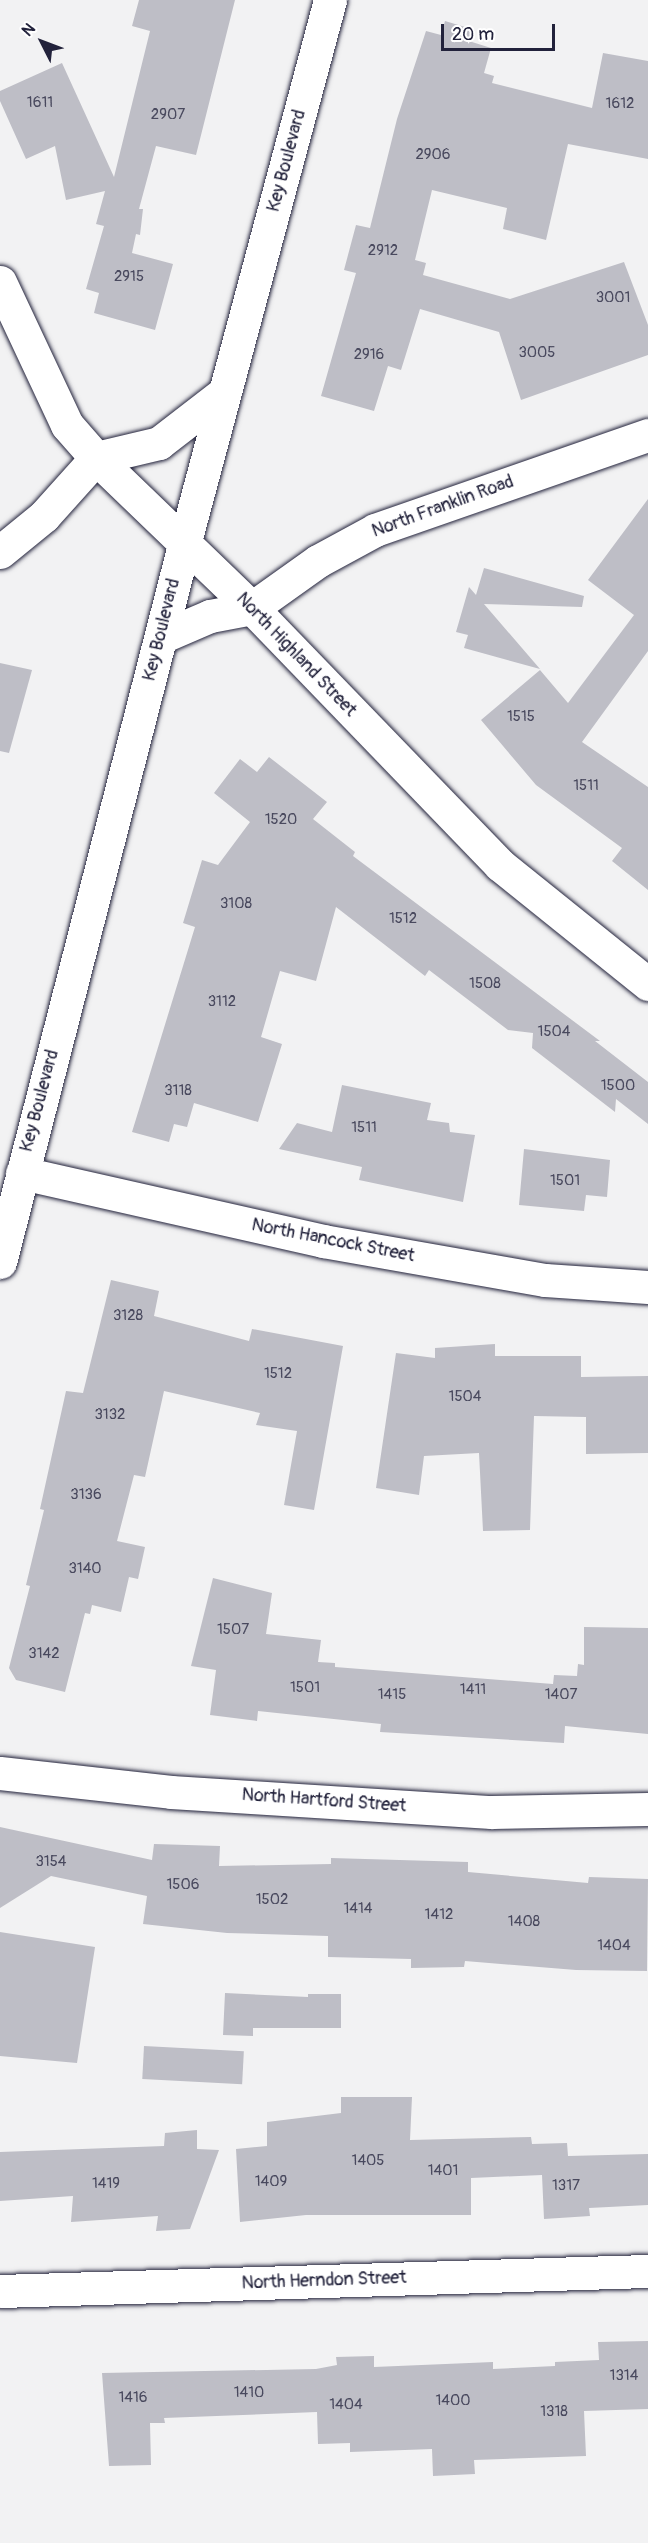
<!DOCTYPE html>
<style>
body{margin:0}
#map{position:relative;width:648px;height:2543px;overflow:hidden;background:#f2f2f3;font-family:Pangolin,sans-serif}
div>[style]{position:absolute}
.building>*{inset:0;background:#bebec6;transform-origin:0 0}
.roads{filter:drop-shadow(0 0 2px #22223b) drop-shadow(0 0 2px #22223b)}
.minor>*{height:33px;margin:-16.5px;padding:0 16.5px;transform-origin:16.5px;border-radius:16.5px;background:#fff}
span{translate:-50% -50%;white-space:nowrap;text-align:center;line-height:1.15;-webkit-text-stroke:5px #fff;paint-order:stroke}
.number-label{font-size:15px;color:#49495e}
.number-label span{-webkit-text-stroke-width:0}
.street-label{font-size:18px;color:#22223b}
.north{position:absolute;left:12px;top:12px;width:60px;height:60px;-webkit-text-stroke:4px #fff;paint-order:stroke;rotate:312deg;font-size:16px;font-weight:700;line-height:24px;text-align:center;color:#22223b}
.north::after{content:'';display:block;margin:auto;width:21px;height:27px;background:#22223b;clip-path:polygon(50% 0,100% 100%,50% 72%,0 100%)}
.scale{position:absolute;left:441px;top:24px;width:114px;height:27px;box-sizing:border-box;border:3px solid #22223b;border-top:0;padding-left:8px;font-size:18px;line-height:21px;white-space:nowrap;color:#22223b;-webkit-text-stroke:4px #fff;paint-order:stroke}
</style>
<div id="map">
<div class="building">
<i style="clip-path:polygon(139px 0,235px 0,196px 155px,156px 146px,139px 209px,143px 209px,140px 235px,136px 234px,132px 253px,173px 264px,155px 330px,94px 313px,99px 293px,86px 289px,104px 226px,96px 224px,105px 191px,66px 200px,55px 146px,26px 159px,0 101px,0 91px,62px 63px,114px 177px,150px 31px,132px 26px)"></i>
<i style="clip-path:polygon(445px 21px,475px 30px,472px 42px,491px 48px,484px 73px,494px 76px,492px 83px,592px 108px,603px 53px,648px 61px,648px 159px,568px 144px,546px 240px,503px 229px,507px 208px,432px 190px,415px 260px,426px 263px,423px 275px,510px 299px,624px 262px,648px 325px,648px 355px,521px 400px,499px 332px,420px 309px,401px 370px,388px 366px,374px 411px,321px 396px,356px 273px,344px 270px,356px 225px,370px 228px,397px 119px,426px 31px,441px 35px)"></i>
<i style="clip-path:polygon(648px 499px,648px 651px,582px 742px,648px 787px,648px 890px,612px 861px,622px 848px,536px 785px,481px 720px,540px 670px,568px 703px,634px 615px,588px 580px)"></i>
<i style="clip-path:polygon(484px 568px,584px 596px,582px 607px,484px 604px,540px 669px,464px 648px,468px 635px,456px 632px,469px 587px,476px 595px)"></i>
<i style="clip-path:polygon(0 663px,32px 670px,9px 753px,0 751px)"></i>
<i style="clip-path:polygon(269px 757px,327px 802px,313px 819px,355px 852px,353px 856px,600px 1041px,595px 1041px,648px 1082px,648px 1124px,616px 1099px,615px 1112px,532px 1048px,533px 1033px,508px 1030px,429px 970px,425px 976px,336px 907px,316px 981px,280px 971px,261px 1037px,282px 1044px,258px 1122px,194px 1103px,187px 1127px,174px 1124px,169px 1142px,132px 1132px,195px 927px,183px 923px,202px 860px,218px 865px,250px 822px,214px 793px,240px 759px,257px 772px)"></i>
<i style="clip-path:polygon(342px 1085px,431px 1103px,427px 1120px,449px 1123px,450px 1132px,475px 1135px,463px 1202px,359px 1180px,362px 1167px,279px 1149px,297px 1123px,332px 1132px)"></i>
<i style="clip-path:polygon(524px 1149px,610px 1160px,607px 1197px,586px 1195px,584px 1211px,519px 1205px)"></i>
<i style="clip-path:polygon(111px 1280px,159px 1291px,154px 1316px,249px 1341px,252px 1329px,343px 1346px,314px 1510px,284px 1505px,297px 1431px,256px 1425px,260px 1413px,164px 1391px,145px 1477px,134px 1475px,117px 1541px,145px 1547px,138px 1579px,129px 1577px,121px 1612px,92px 1605px,90px 1614px,85px 1613px,65px 1692px,16px 1680px,9px 1668px,30px 1586px,26px 1585px,44px 1510px,40px 1509px,66px 1391px,83px 1393px)"></i>
<i style="clip-path:polygon(495px 1344px,495px 1356px,581px 1356px,581px 1377px,648px 1376px,648px 1453px,586px 1454px,586px 1417px,534px 1416px,530px 1530px,483px 1531px,479px 1453px,424px 1456px,419px 1495px,376px 1488px,396px 1353px,435px 1358px,435px 1348px)"></i>
<i style="clip-path:polygon(213px 1578px,272px 1593px,266px 1634px,321px 1640px,318px 1662px,335px 1663px,335px 1667px,553px 1684px,554px 1675px,577px 1676px,578px 1664px,584px 1665px,584px 1627px,648px 1628px,648px 1734px,565px 1726px,564px 1743px,380px 1732px,381px 1724px,258px 1711px,257px 1721px,210px 1715px,216px 1670px,191px 1666px)"></i>
<i style="clip-path:polygon(0 1827px,152px 1860px,154px 1844px,220px 1846px,219px 1866px,331px 1864px,331px 1858px,468px 1862px,468px 1872px,588px 1883px,589px 1877px,648px 1879px,647px 1971px,576px 1970px,465px 1961px,464px 1967px,411px 1968px,411px 1959px,328px 1957px,328px 1936px,227px 1933px,143px 1924px,147px 1896px,51px 1876px,0 1908px)"></i>
<i style="clip-path:polygon(0 1932px,95px 1947px,77px 2063px,0 2056px)"></i>
<i style="clip-path:polygon(225px 1993px,308px 1997px,308px 1994px,341px 1994px,341px 2028px,253px 2028px,253px 2036px,223px 2035px)"></i>
<i style="left:144px;top:2046px;width:100px;height:33px;rotate:3deg"></i>
<i style="clip-path:polygon(341px 2097px,412px 2097px,410px 2140px,531px 2137px,532px 2144px,567px 2143px,568px 2156px,648px 2154px,648px 2205px,589px 2208px,590px 2216px,544px 2219px,542px 2175px,471px 2178px,471px 2215px,306px 2215px,240px 2222px,236px 2149px,267px 2146px,267px 2122px,341px 2113px)"></i>
<i style="clip-path:polygon(197px 2130px,197px 2149px,219px 2150px,190px 2229px,156px 2231px,158px 2216px,71px 2222px,73px 2196px,0 2201px,0 2152px,164px 2146px,165px 2133px)"></i>
<i style="clip-path:polygon(648px 2341px,648px 2409px,584px 2411px,586px 2456px,474px 2460px,475px 2474px,433px 2476px,432px 2449px,350px 2452px,350px 2443px,318px 2444px,317px 2412px,164px 2418px,165px 2423px,150px 2423px,151px 2465px,109px 2466px,102px 2373px,316px 2369px,337px 2365px,336px 2357px,374px 2356px,374px 2367px,493px 2362px,493px 2369px,555px 2366px,555px 2362px,599px 2360px,598px 2342px)"></i>
</div>
<div class="roads">
<div class="minor">
<i style="left:0;top:282px;width:158px;rotate:64.9deg"></i>
<i style="left:67px;top:425px;width:44px;rotate:48.7deg"></i>
<i style="left:96px;top:458px;width:216px;rotate:43.9deg"></i>
<i style="left:252px;top:608px;width:357px;rotate:46deg"></i>
<i style="left:500px;top:865px;width:190px;rotate:38.8deg"></i>
<i style="left:0;top:552px;width:57px;rotate:-39.3deg"></i>
<i style="left:44px;top:516px;width:78px;rotate:-48.1deg"></i>
<i style="left:96px;top:458px;width:65px;rotate:-13.4deg"></i>
<i style="left:159px;top:443px;width:83px;rotate:-37.7deg"></i>
<i style="left:161px;top:637px;width:53px;rotate:-23.2deg"></i>
<i style="left:210px;top:616px;width:43px;rotate:-10.8deg"></i>
<i style="left:252px;top:608px;width:81px;rotate:-35.5deg"></i>
<i style="left:318px;top:561px;width:65px;rotate:-28.5deg"></i>
<i style="left:375px;top:530px;width:289px;rotate:-19.2deg"></i>
<i style="left:22px;top:1173px;width:309px;rotate:12.7deg"></i>
<i style="left:323px;top:1241px;width:225px;rotate:10deg"></i>
<i style="left:545px;top:1280px;width:103px;rotate:3.9deg"></i>
<i style="left:0;top:1262px;width:740px;rotate:-75.61deg"></i>
<i style="left:184px;top:545px;width:564px;rotate:-75deg"></i>
<i style="left:0;top:1773px;width:172px;rotate:6.3deg"></i>
<i style="left:171px;top:1792px;width:321px;rotate:3.6deg"></i>
<i style="left:491px;top:1812px;width:157px;rotate:-1.1deg"></i>
<i style="left:0;top:2291px;width:648px;rotate:-1.77deg"></i>
</div>
</div>
<div class="number-label">
<span style="left:40px;top:103px">1611</span>
<span style="left:620px;top:104px">1612</span>
<span style="left:168px;top:115px">2907</span>
<span style="left:433px;top:155px">2906</span>
<span style="left:383px;top:251px">2912</span>
<span style="left:129px;top:277px">2915</span>
<span style="left:613px;top:298px">3001</span>
<span style="left:537px;top:353px">3005</span>
<span style="left:369px;top:355px">2916</span>
<span style="left:521px;top:717px">1515</span>
<span style="left:586px;top:786px">1511</span>
<span style="left:281px;top:820px">1520</span>
<span style="left:236px;top:904px">3108</span>
<span style="left:403px;top:919px">1512</span>
<span style="left:485px;top:984px">1508</span>
<span style="left:222px;top:1002px">3112</span>
<span style="left:554px;top:1032px">1504</span>
<span style="left:618px;top:1086px">1500</span>
<span style="left:178px;top:1091px">3118</span>
<span style="left:364px;top:1128px">1511</span>
<span style="left:565px;top:1181px">1501</span>
<span style="left:128px;top:1316px">3128</span>
<span style="left:278px;top:1374px">1512</span>
<span style="left:465px;top:1397px">1504</span>
<span style="left:110px;top:1415px">3132</span>
<span style="left:86px;top:1495px">3136</span>
<span style="left:85px;top:1569px">3140</span>
<span style="left:233px;top:1630px">1507</span>
<span style="left:44px;top:1654px">3142</span>
<span style="left:305px;top:1688px">1501</span>
<span style="left:473px;top:1690px">1411</span>
<span style="left:392px;top:1695px">1415</span>
<span style="left:561px;top:1695px">1407</span>
<span style="left:51px;top:1862px">3154</span>
<span style="left:183px;top:1885px">1506</span>
<span style="left:272px;top:1900px">1502</span>
<span style="left:358px;top:1909px">1414</span>
<span style="left:439px;top:1915px">1412</span>
<span style="left:524px;top:1922px">1408</span>
<span style="left:614px;top:1946px">1404</span>
<span style="left:368px;top:2161px">1405</span>
<span style="left:443px;top:2171px">1401</span>
<span style="left:271px;top:2182px">1409</span>
<span style="left:106px;top:2184px">1419</span>
<span style="left:566px;top:2186px">1317</span>
<span style="left:624px;top:2376px">1314</span>
<span style="left:249px;top:2393px">1410</span>
<span style="left:133px;top:2398px">1416</span>
<span style="left:453px;top:2401px">1400</span>
<span style="left:346px;top:2405px">1404</span>
<span style="left:554px;top:2412px">1318</span>
</div>
<div class="street-label">
<span style="left:287px;top:161px;rotate:-75deg">Key Boulevard</span>
<span style="left:443px;top:507px;rotate:-20deg">North Franklin Road</span>
<span style="left:162px;top:630px;rotate:-76deg">Key Boulevard</span>
<span style="left:296px;top:655px;rotate:46deg">North Highland Street</span>
<span style="left:40px;top:1101px;rotate:-75deg">Key Boulevard</span>
<span style="left:333px;top:1241px;rotate:11deg">North Hancock Street</span>
<span style="left:324px;top:1801px;rotate:4deg">North Hartford Street</span>
<span style="left:324px;top:2281px;rotate:-2deg">North Herndon Street</span>
</div>
<div class="north">N</div>
<div class="scale">20 m</div>
</div>
